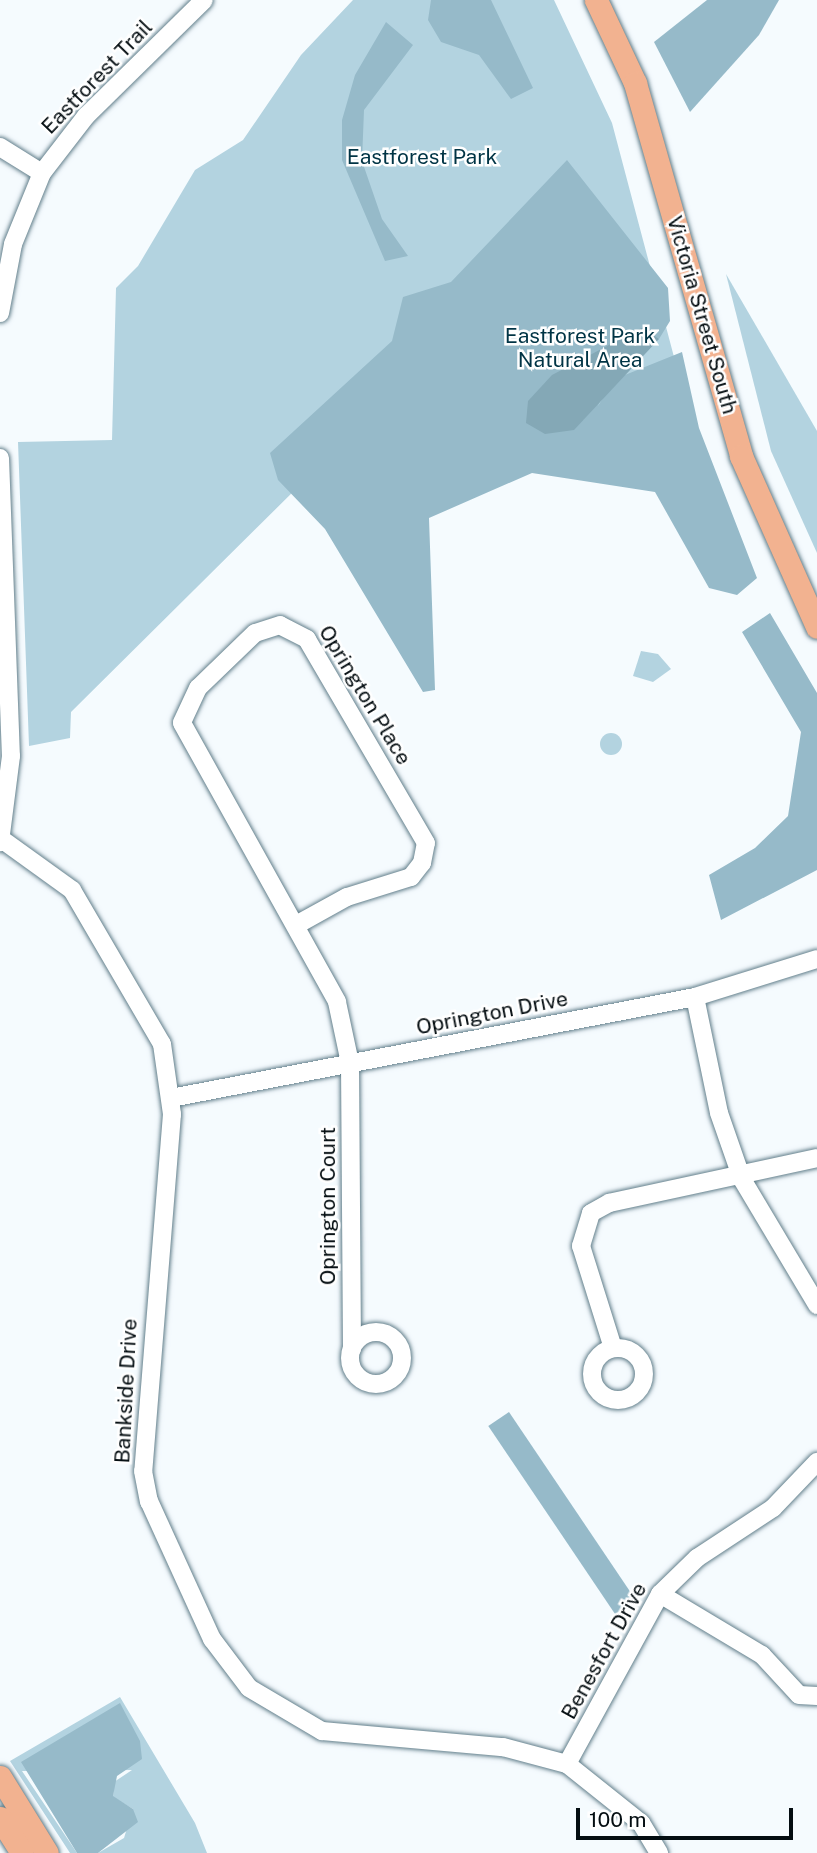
<!DOCTYPE html>
<style>
body{margin:0}
#map{position:relative;width:817px;height:1853px;overflow:hidden;background:#f5fbfe;font-family:"Public Sans",sans-serif}
div>[style]{position:absolute}
.green>*{inset:0;background:#b3d3e0}
.round{border-radius:50%}
.forest>*{inset:0;background:#96bac9;transform-origin:0 0}
.water>*{inset:0;background:#84a8b6}
.roads{filter:drop-shadow(0 0 2px #627f8b) drop-shadow(0 0 2px #627f8b)}
.minor>*{height:18px;margin:-9px;padding:0 9px;transform-origin:9px;border-radius:9px;background:#fff}
.minor>.ring{margin:-9px;padding:0;box-sizing:content-box;background:none;border:18px solid #fff;border-radius:50%}
.major>*{height:23px;margin:-11.5px;padding:0 11.5px;transform-origin:11.5px;border-radius:11.5px;background:#f2b290}
span{translate:-50% -50%;white-space:nowrap;text-align:center;line-height:1.15;-webkit-text-stroke:5px #fff;paint-order:stroke}
.street-label{font-size:21px;color:#040d11}
.park-label{font-size:21px;color:#003445}
.scale{position:absolute;left:576px;top:1808px;width:217px;height:32px;box-sizing:border-box;border:4px solid #040d11;border-top:0;padding-left:9px;font-size:21px;line-height:24px;white-space:nowrap;color:#040d11;-webkit-text-stroke:5px #fff;paint-order:stroke}
</style>
<div id="map">
<div class="green">
<i style="clip-path:polygon(353px 0,554px 0,612px 123px,709px 489px,662px 442px,306px 479px,71px 712px,70px 738px,29px 746px,18px 442px,112px 440px,116px 288px,138px 266px,195px 170px,243px 140px,301px 55px)"></i>
<i style="clip-path:polygon(726px 274px,817px 431px,817px 553px,771px 451px)"></i>
<i style="clip-path:polygon(641px 651px,658px 654px,671px 669px,653px 682px,633px 676px)"></i>
<i class="round" style="left:600px;top:733px;width:22px;height:22px"></i>
<i style="clip-path:polygon(120px 1697px,195px 1823px,207px 1853px,98px 1853px,124px 1838px,133px 1809px,113px 1797px,114px 1782px,132px 1770px,22px 1771px,77px 1853px,70px 1853px,10px 1761px)"></i>
</div>
<div class="forest">
<i style="clip-path:polygon(431px 0,491px 0,533px 88px,511px 99px,479px 55px,441px 42px,428px 20px)"></i>
<i style="clip-path:polygon(707px 0,779px 0,759px 35px,690px 112px,654px 42px)"></i>
<i style="clip-path:polygon(386px 22px,413px 45px,364px 110px,362px 161px,382px 219px,408px 256px,385px 261px,342px 160px,342px 120px,355px 75px)"></i>
<i style="clip-path:polygon(567px 160px,668px 288px,670px 321px,659px 339px,643px 327px,624px 338px,598px 406px,615px 379px,682px 352px,699px 428px,757px 578px,737px 595px,709px 588px,655px 492px,532px 473px,429px 518px,435px 690px,423px 692px,325px 529px,278px 480px,270px 453px,392px 341px,403px 297px,451px 282px)"></i>
<i style="clip-path:polygon(770px 613px,817px 693px,817px 870px,721px 920px,709px 875px,755px 848px,788px 816px,801px 732px,742px 632px)"></i>
<i style="left:509px;top:1412px;width:227px;height:25px;rotate:56deg"></i>
<i style="clip-path:polygon(120px 1703px,140px 1741px,142px 1759px,117px 1776px,113px 1796px,133px 1809px,138px 1822px,98px 1853px,77px 1853px,21px 1762px)"></i>
</div>
<div class="water">
<i style="clip-path:polygon(643px 327px,659px 339px,574px 430px,545px 434px,526px 423px,528px 401px,552px 375px)"></i>
</div>
<div class="roads">
<div class="minor">
<i style="left:0;top:147px;width:49px;rotate:31.8deg"></i>
<i style="left:0;top:313px;width:70px;rotate:-79.3deg"></i>
<i style="left:13px;top:244px;width:77px;rotate:-67.8deg"></i>
<i style="left:42px;top:173px;width:72px;rotate:-52.3deg"></i>
<i style="left:86px;top:116px;width:165px;rotate:-44.5deg"></i>
<i style="left:0;top:458px;width:298px;rotate:87.9deg"></i>
<i style="left:11px;top:756px;width:87px;rotate:97.3deg"></i>
<i style="left:0;top:838px;width:89px;rotate:35.8deg"></i>
<i style="left:72px;top:890px;width:178px;rotate:59.7deg"></i>
<i style="left:162px;top:1044px;width:71px;rotate:81.9deg"></i>
<i style="left:172px;top:1114px;width:358px;rotate:94.6deg"></i>
<i style="left:143px;top:1471px;width:31px;rotate:79deg"></i>
<i style="left:149px;top:1501px;width:152px;rotate:65.5deg"></i>
<i style="left:212px;top:1639px;width:61px;rotate:52.9deg"></i>
<i style="left:249px;top:1688px;width:85px;rotate:30.5deg"></i>
<i style="left:322px;top:1731px;width:182px;rotate:5.1deg"></i>
<i style="left:503px;top:1747px;width:66px;rotate:14.9deg"></i>
<i style="left:567px;top:1764px;width:95px;rotate:38.6deg"></i>
<i style="left:641px;top:1823px;width:35px;rotate:59deg"></i>
<i style="left:298px;top:924px;width:56px;rotate:-28.9deg"></i>
<i style="left:347px;top:897px;width:67px;rotate:-17.4deg"></i>
<i style="left:411px;top:877px;width:18px;rotate:-52deg"></i>
<i style="left:422px;top:863px;width:20px;rotate:-79deg"></i>
<i style="left:426px;top:843px;width:236px;rotate:-120.3deg"></i>
<i style="left:307px;top:639px;width:30px;rotate:-153deg"></i>
<i style="left:280px;top:625px;width:26px;rotate:162deg"></i>
<i style="left:255px;top:633px;width:79px;rotate:136deg"></i>
<i style="left:198px;top:688px;width:38px;rotate:115deg"></i>
<i style="left:182px;top:723px;width:319px;rotate:60.9deg"></i>
<i style="left:337px;top:1002px;width:62px;rotate:78deg"></i>
<i style="left:350px;top:1063px;width:286px;rotate:89.6deg"></i>
<i style="left:695px;top:997px;width:118px;rotate:78.3deg"></i>
<i style="left:719px;top:1113px;width:70px;rotate:70.8deg"></i>
<i style="left:742px;top:1179px;width:147px;rotate:59.2deg"></i>
<i style="left:171px;top:1098px;width:534px;rotate:-10.91deg"></i>
<i style="left:695px;top:997px;width:128px;rotate:-17.3deg"></i>
<i class="ring" style="left:350px;top:1332px;width:34px;height:34px"></i>
<i style="left:613px;top:1348px;width:107px;rotate:-107.4deg"></i>
<i style="left:581px;top:1246px;width:34px;rotate:-73deg"></i>
<i style="left:591px;top:1213px;width:21px;rotate:-29deg"></i>
<i style="left:609px;top:1203px;width:213px;rotate:-12.2deg"></i>
<i class="ring" style="left:592px;top:1348px;width:34px;height:34px"></i>
<i style="left:660px;top:1594px;width:119px;rotate:30.9deg"></i>
<i style="left:762px;top:1655px;width:54px;rotate:47.2deg"></i>
<i style="left:799px;top:1695px;width:18px;rotate:3deg"></i>
<i style="left:567px;top:1764px;width:194px;rotate:-61.3deg"></i>
<i style="left:660px;top:1594px;width:52px;rotate:-44.2deg"></i>
<i style="left:697px;top:1558px;width:91px;rotate:-33.3deg"></i>
<i style="left:773px;top:1508px;width:64px;rotate:-46.3deg"></i>
</div>
<div class="major">
<i style="left:596px;top:0;width:92px;rotate:64.8deg"></i>
<i style="left:635px;top:83px;width:388px;rotate:74.1deg"></i>
<i style="left:741px;top:456px;width:187px;rotate:66deg"></i>
<i style="left:0;top:1777px;width:89px;rotate:58.3deg"></i>
<i style="left:0;top:1818px;width:41px;rotate:57.8deg"></i>
</div>
</div>
<div class="street-label">
<span style="left:97px;top:77px;rotate:-46deg">Eastforest Trail</span>
<span style="left:702px;top:315px;rotate:74deg">Victoria Street South</span>
<span style="left:365px;top:695px;rotate:59deg">Oprington Place</span>
<span style="left:492px;top:1013px;rotate:-11deg">Oprington Drive</span>
<span style="left:328px;top:1206px;rotate:-90deg">Oprington Court</span>
<span style="left:126px;top:1391px;rotate:-87deg">Bankside Drive</span>
<span style="left:604px;top:1651px;rotate:-61deg">Benesfort Drive</span>
</div>
<div class="park-label">
<span style="left:422px;top:157px">Eastforest Park</span>
<span style="left:580px;top:348px">Eastforest Park<br>Natural Area</span>
</div>
<div class="scale">100 m</div>
</div>
